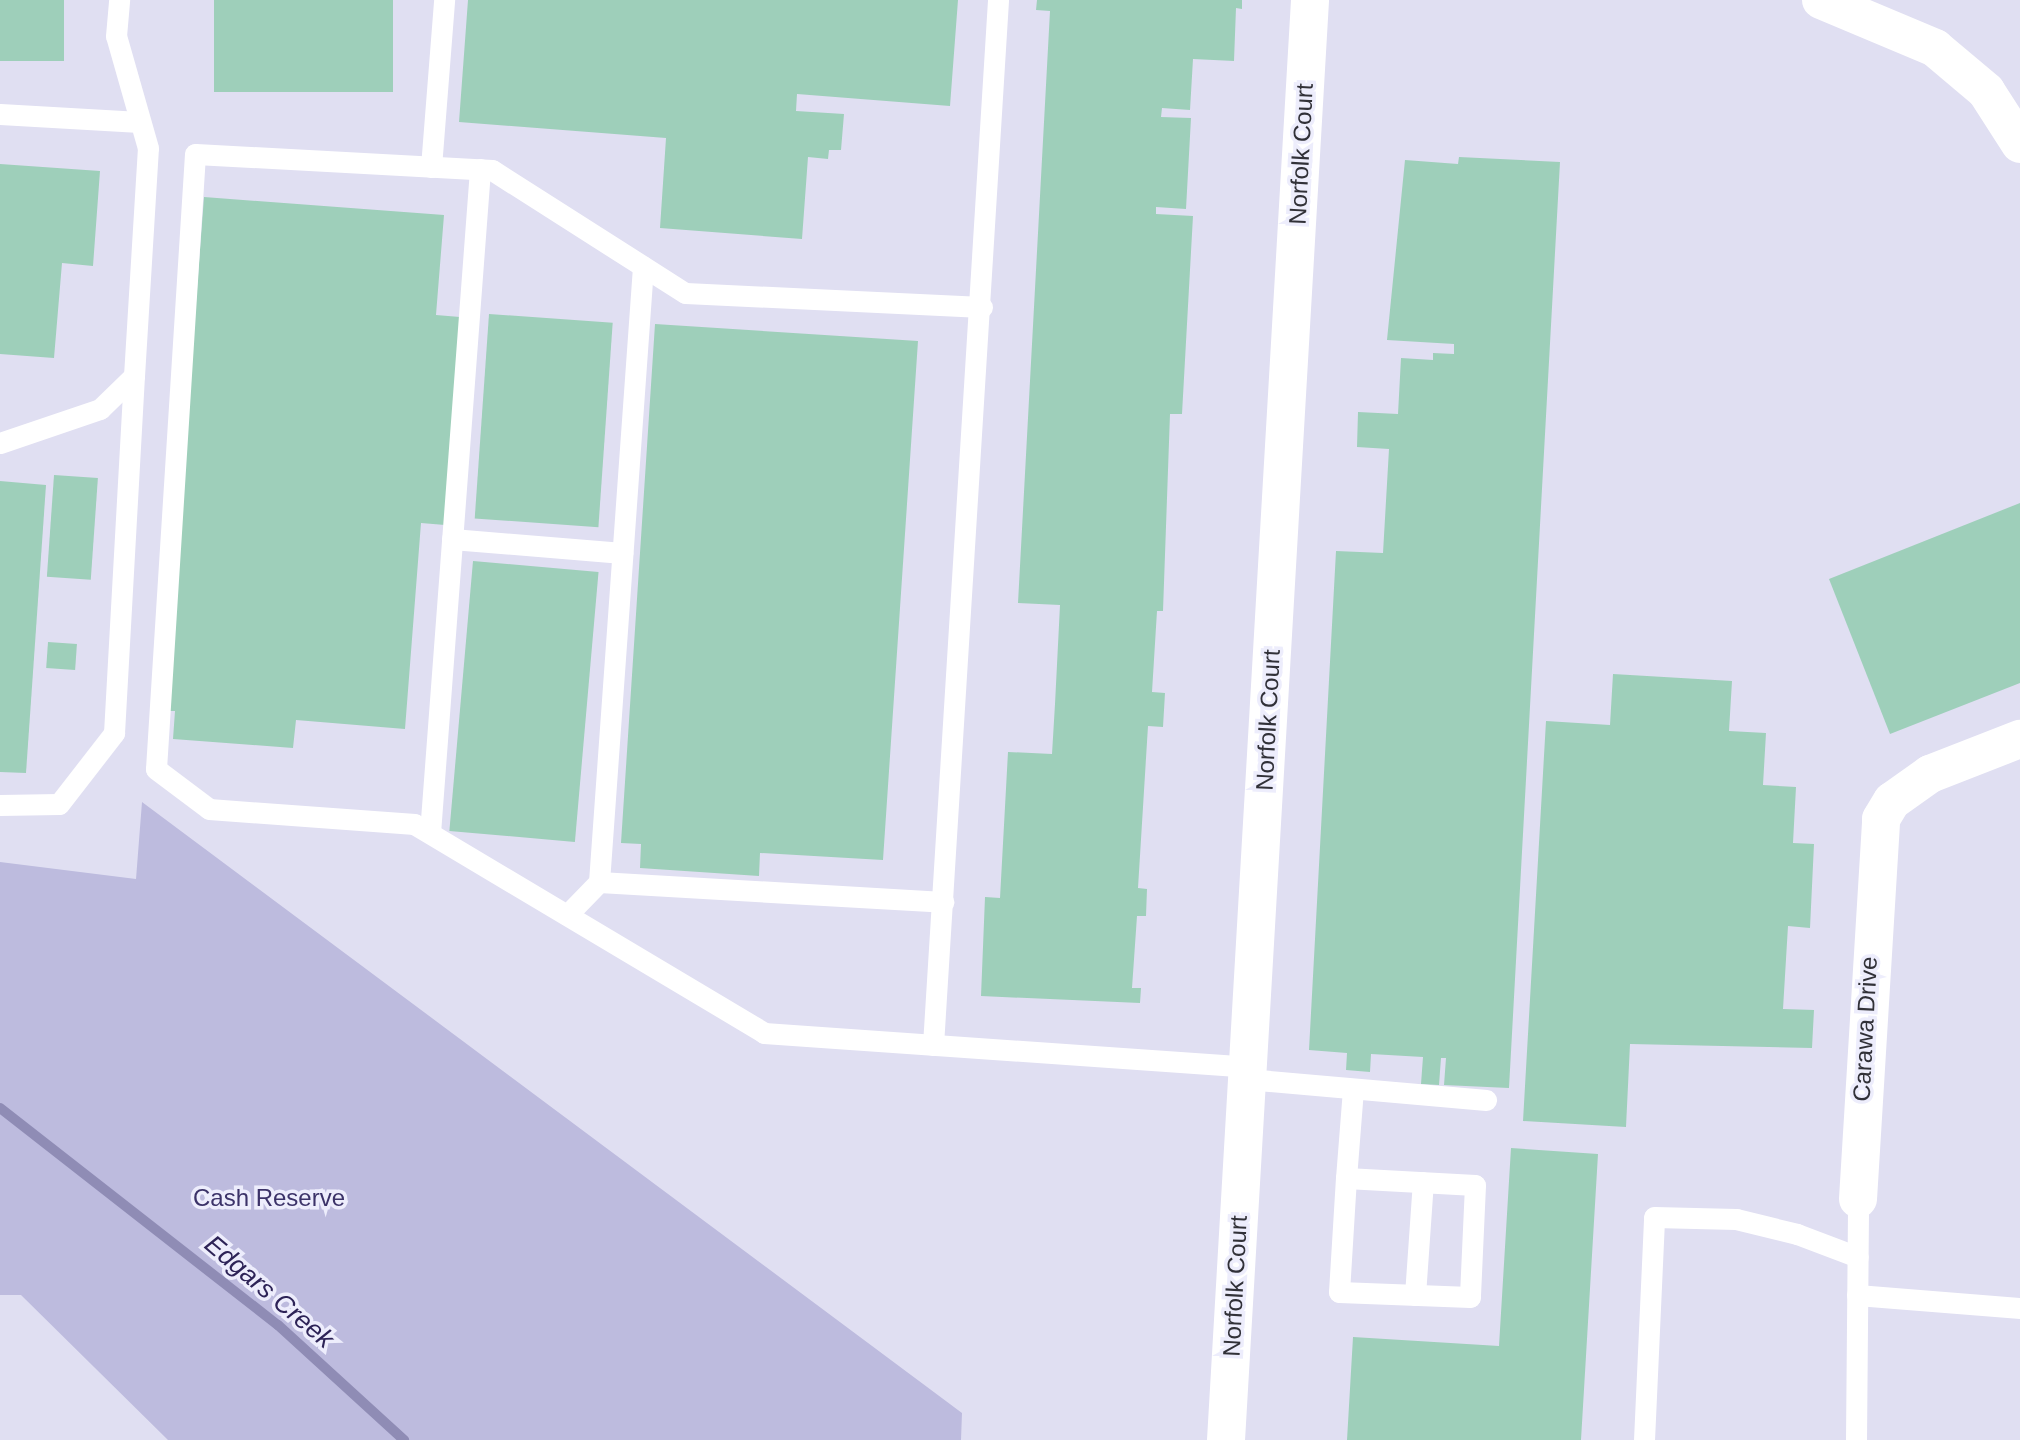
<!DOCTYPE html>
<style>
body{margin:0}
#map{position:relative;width:2020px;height:1440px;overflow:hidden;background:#e0dff2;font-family:Helvetica,sans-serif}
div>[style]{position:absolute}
.green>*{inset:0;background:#bdbbde}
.stream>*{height:10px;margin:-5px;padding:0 5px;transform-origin:5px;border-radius:5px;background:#8f8cb5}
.building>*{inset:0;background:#9ecfba;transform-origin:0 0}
.service>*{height:21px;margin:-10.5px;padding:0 10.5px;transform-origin:10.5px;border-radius:10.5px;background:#fff}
.minor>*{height:38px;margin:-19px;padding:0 19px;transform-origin:19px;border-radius:19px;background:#fff}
.tertiary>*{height:38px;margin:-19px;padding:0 19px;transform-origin:19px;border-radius:19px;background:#fff}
span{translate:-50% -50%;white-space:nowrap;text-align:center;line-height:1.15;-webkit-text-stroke:7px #ededfc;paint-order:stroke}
.street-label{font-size:24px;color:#313138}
.park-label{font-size:24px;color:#3c3369}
.water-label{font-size:26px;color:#2d2357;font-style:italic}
</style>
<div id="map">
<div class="green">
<i style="clip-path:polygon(142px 802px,962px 1413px,961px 1440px,168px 1440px,21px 1295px,0 1295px,0 862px,136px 879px)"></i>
</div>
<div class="stream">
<i style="left:0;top:1108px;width:353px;rotate:38deg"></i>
<i style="left:278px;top:1325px;width:171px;rotate:42.4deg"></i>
</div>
<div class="building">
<i style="left:0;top:0;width:64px;height:61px"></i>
<i style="left:214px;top:0;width:179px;height:92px"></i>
<i style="clip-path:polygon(468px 0,958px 0,950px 106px,797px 94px,796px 111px,844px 114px,841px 150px,829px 150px,828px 159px,808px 157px,802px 239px,660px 228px,666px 138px,459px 122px)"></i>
<i style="clip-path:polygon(1037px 0,1242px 0,1242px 9px,1236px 8px,1234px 61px,1193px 59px,1190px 110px,1162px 108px,1161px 117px,1191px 118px,1186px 209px,1156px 207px,1156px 214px,1193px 216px,1182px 414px,1170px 414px,1163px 611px,1157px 611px,1152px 692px,1165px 693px,1163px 727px,1148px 726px,1138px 888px,1147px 889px,1146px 916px,1137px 916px,1132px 988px,1141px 988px,1140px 1003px,981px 996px,985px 897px,1000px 898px,1008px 752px,1052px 754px,1055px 704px,1060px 605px,1018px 603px,1050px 11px,1036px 10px)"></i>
<i style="clip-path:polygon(1459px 157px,1560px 162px,1509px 1088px,1444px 1085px,1446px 1058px,1441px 1058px,1439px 1085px,1421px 1084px,1423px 1057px,1371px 1054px,1370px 1072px,1346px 1070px,1347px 1053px,1309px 1050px,1336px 551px,1383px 553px,1389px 449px,1357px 447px,1358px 412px,1398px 414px,1401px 358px,1433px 360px,1433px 353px,1454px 354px,1454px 344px,1387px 340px,1405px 160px,1458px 164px)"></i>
<i style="clip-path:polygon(0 164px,100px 171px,93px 266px,62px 263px,54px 358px,0 354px)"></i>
<i style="clip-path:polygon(204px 197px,444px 215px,436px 315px,460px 317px,445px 525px,421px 523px,405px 729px,296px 720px,293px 748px,173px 739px,175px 711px,165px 711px)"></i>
<i style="left:489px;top:314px;width:124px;height:205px;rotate:4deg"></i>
<i style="clip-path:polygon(655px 324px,918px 341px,883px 860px,760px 853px,759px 876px,640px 868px,641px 844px,621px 843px)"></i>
<i style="left:54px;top:475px;width:44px;height:102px;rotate:4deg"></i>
<i style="clip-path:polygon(0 481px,46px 485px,26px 773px,0 772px)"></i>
<i style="clip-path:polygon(2020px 503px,2020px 683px,1890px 734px,1829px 579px)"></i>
<i style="left:473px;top:561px;width:126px;height:271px;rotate:5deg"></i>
<i style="left:48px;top:642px;width:29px;height:26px;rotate:4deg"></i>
<i style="clip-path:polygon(1613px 674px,1732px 681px,1729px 731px,1766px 733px,1763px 785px,1796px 787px,1793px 843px,1814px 844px,1810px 928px,1788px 926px,1783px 1009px,1814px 1010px,1812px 1048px,1630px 1044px,1626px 1127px,1523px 1121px,1546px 721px,1610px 725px)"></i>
<i style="clip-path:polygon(1511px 1148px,1598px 1154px,1581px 1440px,1347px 1440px,1353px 1337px,1499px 1346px)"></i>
</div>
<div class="service">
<i style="left:0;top:114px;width:140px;rotate:3.3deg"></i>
<i style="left:431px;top:167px;width:168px;rotate:-85.5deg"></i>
<i style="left:982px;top:307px;width:297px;rotate:-177.3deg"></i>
<i style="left:685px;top:293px;width:229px;rotate:-147.5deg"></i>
<i style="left:492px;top:170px;width:297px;rotate:-176.9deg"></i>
<i style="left:195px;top:154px;width:616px;rotate:93.63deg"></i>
<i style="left:156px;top:769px;width:66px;rotate:37deg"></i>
<i style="left:209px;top:809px;width:206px;rotate:4.2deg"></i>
<i style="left:414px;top:824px;width:408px;rotate:30.8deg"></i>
<i style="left:764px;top:1033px;width:485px;rotate:4deg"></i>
<i style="left:0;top:443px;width:106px;rotate:-18.8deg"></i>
<i style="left:100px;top:409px;width:47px;rotate:-44.1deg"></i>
<i style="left:134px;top:376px;width:228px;rotate:-86.5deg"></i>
<i style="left:148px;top:148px;width:116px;rotate:-105.9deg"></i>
<i style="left:116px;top:36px;width:36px;rotate:-85deg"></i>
<i style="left:452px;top:539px;width:171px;rotate:4.7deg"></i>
<i style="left:0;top:805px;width:59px;rotate:-1deg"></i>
<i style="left:59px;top:804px;width:90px;rotate:-52.2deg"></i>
<i style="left:114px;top:733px;width:358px;rotate:-86.8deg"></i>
<i style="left:430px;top:833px;width:666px;rotate:-85.69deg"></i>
<i style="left:599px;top:882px;width:617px;rotate:-85.91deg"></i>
<i style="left:567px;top:915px;width:46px;rotate:-45.9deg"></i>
<i style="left:599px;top:882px;width:345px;rotate:3.3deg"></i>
<i style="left:933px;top:1045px;width:1047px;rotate:-86.44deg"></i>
<i style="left:1247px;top:1079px;width:240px;rotate:5deg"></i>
<i style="left:1346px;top:1178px;width:129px;rotate:3.1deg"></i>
<i style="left:1475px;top:1185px;width:112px;rotate:92.6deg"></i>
<i style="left:1470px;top:1297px;width:131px;rotate:-177.8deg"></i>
<i style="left:1339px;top:1292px;width:114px;rotate:-86.5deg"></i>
<i style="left:1346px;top:1178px;width:88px;rotate:-85.5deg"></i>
<i style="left:1415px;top:1295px;width:113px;rotate:-86deg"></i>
<i style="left:1857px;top:1295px;width:164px;rotate:4.6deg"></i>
<i style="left:1644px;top:1440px;width:223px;rotate:-87.4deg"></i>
<i style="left:1654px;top:1217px;width:82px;rotate:1.4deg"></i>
<i style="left:1736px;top:1219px;width:63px;rotate:13.8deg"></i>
<i style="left:1797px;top:1234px;width:65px;rotate:20.7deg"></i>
<i style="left:1856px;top:1440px;width:241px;rotate:-89.5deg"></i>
</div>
<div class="minor">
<i style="left:1858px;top:1199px;width:381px;rotate:-86.5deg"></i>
<i style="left:1881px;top:819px;width:21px;rotate:-59deg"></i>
<i style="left:1892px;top:801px;width:47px;rotate:-35.4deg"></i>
<i style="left:1930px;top:774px;width:97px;rotate:-21.3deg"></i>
<i style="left:1226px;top:1440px;width:1442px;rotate:-86.66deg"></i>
</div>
<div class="tertiary">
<i style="left:1821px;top:0;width:124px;rotate:22.8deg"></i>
<i style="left:1935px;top:48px;width:67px;rotate:40.1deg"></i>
<i style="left:1986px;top:91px;width:63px;rotate:57.3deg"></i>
</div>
<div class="street-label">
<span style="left:1301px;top:154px;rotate:-87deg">Norfolk Court</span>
<span style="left:1268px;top:720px;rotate:-87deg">Norfolk Court</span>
<span style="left:1865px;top:1029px;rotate:-87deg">Carawa Drive</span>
<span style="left:1235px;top:1286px;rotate:-87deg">Norfolk Court</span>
</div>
<div class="park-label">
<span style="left:269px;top:1198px">Cash Reserve</span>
</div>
<div class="water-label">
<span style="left:269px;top:1292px;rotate:40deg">Edgars Creek</span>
</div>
</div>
